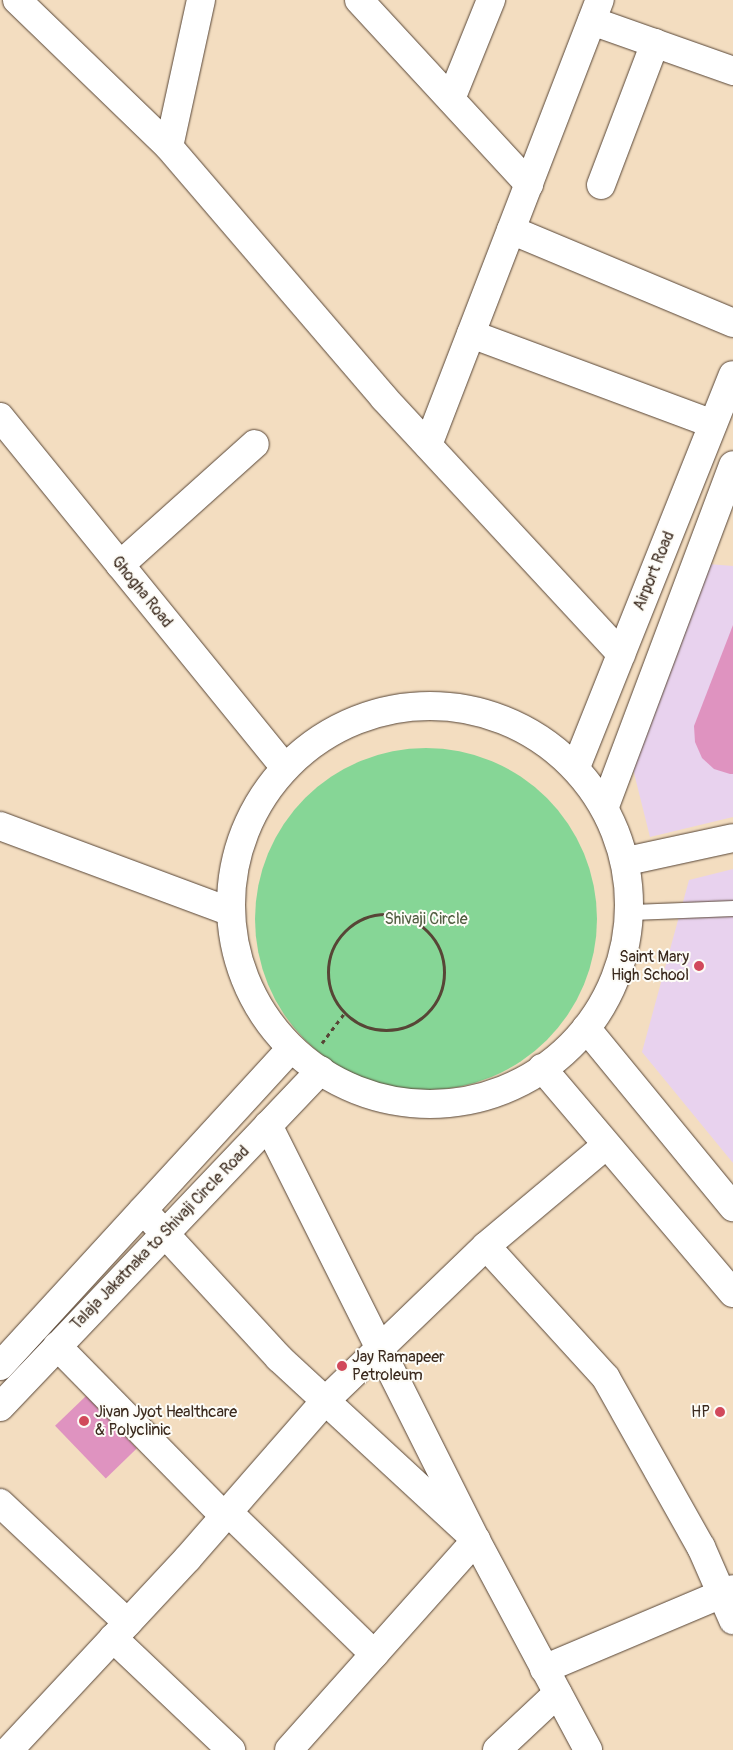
<!DOCTYPE html>
<style>
body{margin:0}
#map{position:relative;width:733px;height:1750px;overflow:hidden;background:#f3ddc0;font-family:Pangolin,sans-serif}
div>[style]{position:absolute}
.built>*{inset:0;background:#e8d2ee}
.green>*{inset:0;background:#86d696}
.round{border-radius:50%}
.building>*{inset:0;background:#df93c0;transform-origin:0 0}
.path>*{height:3px;margin-top:-1.5px;transform-origin:0;background:repeating-linear-gradient(90deg,#574536 0 4px,transparent 0 8px)}
.path>.ring{margin:-1.5px;padding:0;box-sizing:content-box;background:none;border:3px solid #574536;border-radius:50%}
.roads{filter:drop-shadow(0 0 1px #574536) drop-shadow(0 0 1px #574536)}
.service>*{height:15px;margin:-7.5px;padding:0 7.5px;transform-origin:7.5px;border-radius:7.5px;background:#fff}
.minor>*{height:28px;margin:-14px;padding:0 14px;transform-origin:14px;border-radius:14px;background:#fff}
.tertiary>*{height:28px;margin:-14px;padding:0 14px;transform-origin:14px;border-radius:14px;background:#fff}
.primary>*{height:28px;margin:-14px;padding:0 14px;transform-origin:14px;border-radius:14px;background:#fff}
.trunk>*{height:28px;margin:-14px;padding:0 14px;transform-origin:14px;border-radius:14px;background:#fff}
.trunk>.ring{margin:-14px;padding:0;box-sizing:content-box;background:none;border:28px solid #fff;border-radius:50%}
.dots>*{width:14px;height:14px;translate:-50% -50%;box-sizing:border-box;border:2px solid #fdfcf7;border-radius:50%}
span{translate:-50% -50%;white-space:nowrap;text-align:center;line-height:1.15;-webkit-text-stroke:4px #fdfcf7;paint-order:stroke}
.street-label{font-size:16px;color:#3b2a1e}
.park-label{font-size:16px;color:#525e42}
.poi-label{font-size:16px;color:#3b2a1e}
.right{translate:-100% -50%;text-align:right}
.left{translate:0 -50%;text-align:left}
</style>
<div id="map">
<div class="built">
<i style="clip-path:polygon(708px 564px,733px 566px,733px 817px,650px 837px,631px 761px)"></i>
<i style="clip-path:polygon(733px 869px,733px 1163px,642px 1052px,689px 880px)"></i>
</div>
<div class="green">
<i class="round" style="left:255px;top:748px;width:342px;height:342px"></i>
</div>
<div class="building">
<i style="clip-path:polygon(733px 625px,733px 774px,730px 774px,714px 769px,702px 758px,695px 742px,694px 726px)"></i>
<i style="left:86px;top:1396px;width:73px;height:43px;rotate:46deg"></i>
</div>
<div class="path">
<i class="ring" style="left:328px;top:914px;width:113px;height:113px"></i>
<i style="left:322px;top:1043px;width:36px;rotate:-53deg"></i>
</div>
<div class="roads">
<div class="service">
<i style="left:632px;top:912px;width:101px;rotate:-2.3deg"></i>
</div>
<div class="minor">
<i style="left:17px;top:0;width:211px;rotate:44deg"></i>
<i style="left:201px;top:0;width:150px;rotate:102.3deg"></i>
<i style="left:169px;top:147px;width:330px;rotate:49.4deg"></i>
<i style="left:384px;top:398px;width:349px;rotate:47.2deg"></i>
<i style="left:359px;top:0;width:251px;rotate:47.3deg"></i>
<i style="left:592px;top:21px;width:150px;rotate:19.5deg"></i>
<i style="left:451px;top:99px;width:107px;rotate:-68deg"></i>
<i style="left:601px;top:185px;width:152px;rotate:-69.2deg"></i>
<i style="left:511px;top:230px;width:241px;rotate:22.7deg"></i>
<i style="left:471px;top:334px;width:258px;rotate:20.4deg"></i>
<i style="left:428px;top:445px;width:477px;rotate:-68.9deg"></i>
<i style="left:120px;top:565px;width:181px;rotate:-41.9deg"></i>
<i style="left:268px;top:1125px;width:464px;rotate:63.4deg"></i>
<i style="left:476px;top:1540px;width:281px;rotate:131.7deg"></i>
<i style="left:143px;top:1210px;width:201px;rotate:47.4deg"></i>
<i style="left:279px;top:1358px;width:268px;rotate:42.7deg"></i>
<i style="left:476px;top:1540px;width:238px;rotate:61.9deg"></i>
<i style="left:486px;top:1246px;width:155px;rotate:-40deg"></i>
<i style="left:57px;top:1346px;width:238px;rotate:45.5deg"></i>
<i style="left:0;top:1503px;width:175px;rotate:43.2deg"></i>
<i style="left:228px;top:1512px;width:204px;rotate:44.2deg"></i>
<i style="left:113px;top:1638px;width:163px;rotate:43.5deg"></i>
<i style="left:544px;top:1669px;width:205px;rotate:-22.9deg"></i>
<i style="left:9px;top:1750px;width:262px;rotate:-47deg"></i>
<i style="left:188px;top:1558px;width:208px;rotate:-48.9deg"></i>
<i style="left:325px;top:1401px;width:223px;rotate:-43.9deg"></i>
<i style="left:486px;top:1246px;width:178px;rotate:47.7deg"></i>
<i style="left:606px;top:1378px;width:194px;rotate:60.7deg"></i>
<i style="left:701px;top:1547px;width:80px;rotate:66.3deg"></i>
<i style="left:497px;top:1750px;width:83px;rotate:-43.1deg"></i>
</div>
<div class="tertiary">
<i style="left:0;top:826px;width:243px;rotate:20.4deg"></i>
<i style="left:627px;top:861px;width:108px;rotate:-12.2deg"></i>
</div>
<div class="primary">
<i style="left:0;top:417px;width:450px;rotate:50.9deg"></i>
<i style="left:586px;top:1028px;width:232px;rotate:50.6deg"></i>
<i style="left:542px;top:1068px;width:295px;rotate:49.7deg"></i>
</div>
<div class="trunk">
<i class="ring" style="left:231px;top:706px;width:370px;height:370px"></i>
<i style="left:576px;top:767px;width:422px;rotate:-68.2deg"></i>
<i style="left:605px;top:806px;width:364px;rotate:-69.4deg"></i>
<i style="left:0;top:1366px;width:429px;rotate:-47.5deg"></i>
<i style="left:0;top:1407px;width:465px;rotate:-46.4deg"></i>
</div>
</div>
<div class="dots">
<i style="left:699px;top:966px;background:#d1495b"></i>
<i style="left:342px;top:1366px;background:#d1495b"></i>
<i style="left:720px;top:1412px;background:#d1495b"></i>
<i style="left:84px;top:1421px;background:#d1495b"></i>
</div>
<div class="street-label">
<span style="left:654px;top:571px;rotate:-68deg">Airport Road</span>
<span style="left:142px;top:592px;rotate:51deg">Ghogha Road</span>
<span style="left:160px;top:1238px;rotate:-46deg">Talaja Jakatnaka to Shivaji Circle Road</span>
</div>
<div class="park-label">
<span style="left:426px;top:919px">Shivaji Circle</span>
</div>
<div class="poi-label">
<span class="right" style="left:689px;top:966px">Saint Mary<br>High School</span>
<span class="left" style="left:352px;top:1366px">Jay Ramapeer<br>Petroleum</span>
<span class="left" style="left:95px;top:1421px">Jivan Jyot Healthcare<br>&amp; Polyclinic</span>
<span class="right" style="left:710px;top:1412px">HP</span>
</div>
</div>
